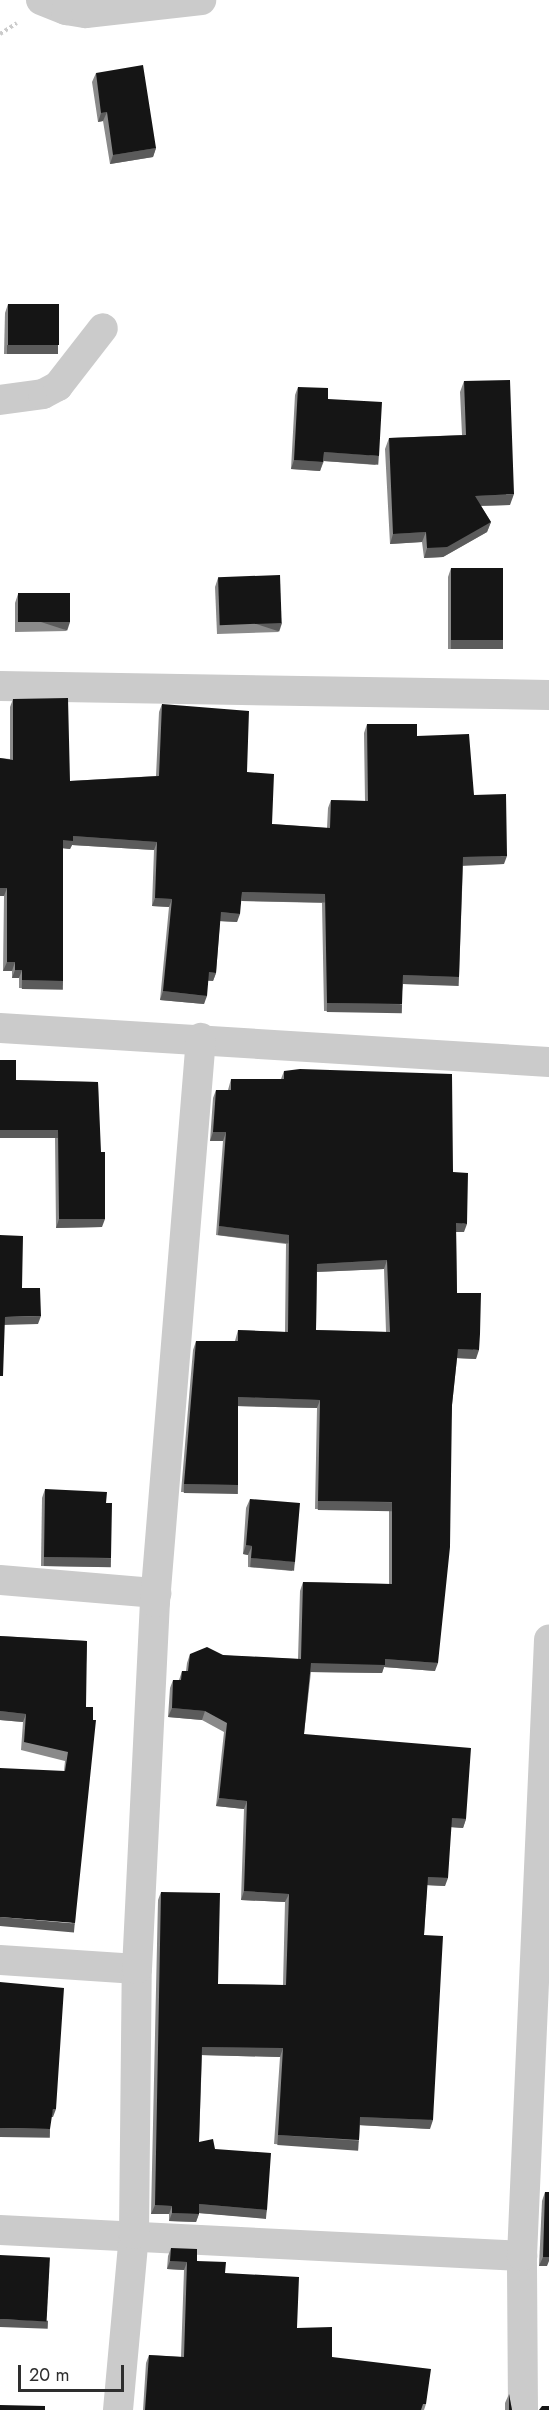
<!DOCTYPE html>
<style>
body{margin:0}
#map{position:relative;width:549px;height:2410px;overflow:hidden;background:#fff;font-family:Jost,sans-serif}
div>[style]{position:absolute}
.path>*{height:4px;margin-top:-2px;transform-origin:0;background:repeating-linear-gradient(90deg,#cbcbcb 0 3px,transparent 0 6px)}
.street>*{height:30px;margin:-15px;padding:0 15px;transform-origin:15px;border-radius:15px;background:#cbcbcb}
.wall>*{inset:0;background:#8a8a8a}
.shaded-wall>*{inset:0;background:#5b5b5b;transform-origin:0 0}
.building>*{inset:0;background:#151515;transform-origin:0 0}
span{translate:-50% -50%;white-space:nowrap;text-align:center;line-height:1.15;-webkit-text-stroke:6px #fff;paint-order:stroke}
.scale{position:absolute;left:18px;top:2365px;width:106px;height:27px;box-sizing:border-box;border:3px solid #2e2e2e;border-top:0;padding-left:8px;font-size:18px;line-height:21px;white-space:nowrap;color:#2e2e2e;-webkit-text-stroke:4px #fff;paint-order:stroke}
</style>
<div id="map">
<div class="path">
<i style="left:0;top:34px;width:20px;rotate:-33deg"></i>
</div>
<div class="street">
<i style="left:41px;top:0;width:27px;rotate:22deg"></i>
<i style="left:66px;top:10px;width:20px;rotate:9deg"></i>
<i style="left:86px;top:13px;width:116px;rotate:-6.4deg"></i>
<i style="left:0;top:400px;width:43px;rotate:-7.9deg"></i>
<i style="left:43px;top:394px;width:17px;rotate:-28deg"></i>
<i style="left:58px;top:386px;width:73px;rotate:-52.2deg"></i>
<i style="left:0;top:686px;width:549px;rotate:0.94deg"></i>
<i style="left:0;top:1028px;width:550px;rotate:3.54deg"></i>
<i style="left:0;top:1580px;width:157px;rotate:4.8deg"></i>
<i style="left:0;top:1960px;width:137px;rotate:3.8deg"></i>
<i style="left:0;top:2230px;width:523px;rotate:2.85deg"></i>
<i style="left:118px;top:2410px;width:177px;rotate:-84.8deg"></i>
<i style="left:134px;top:2234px;width:265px;rotate:-89.4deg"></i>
<i style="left:137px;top:1969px;width:367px;rotate:-87.2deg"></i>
<i style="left:155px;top:1602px;width:566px;rotate:-85.34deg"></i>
<i style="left:523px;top:2410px;width:154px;rotate:-90.4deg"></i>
<i style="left:522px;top:2256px;width:617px;rotate:-87.49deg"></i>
</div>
<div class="wall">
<i style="clip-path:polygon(96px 73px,156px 148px,153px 157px,110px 164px,103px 121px,98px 122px,92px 82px)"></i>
<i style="clip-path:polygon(8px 304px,58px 345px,55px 354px,4px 354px,5px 313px)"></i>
<i style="clip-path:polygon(464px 381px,510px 505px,481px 506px,491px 522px,487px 532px,443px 557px,424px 558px,422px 542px,390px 544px,385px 449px,389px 438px,462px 435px,460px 392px)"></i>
<i style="clip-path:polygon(298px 387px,328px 399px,376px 465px,324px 461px,320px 471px,291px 469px,295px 395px)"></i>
<i style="clip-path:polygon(451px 568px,503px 640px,500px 649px,448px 649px,448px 577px)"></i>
<i style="clip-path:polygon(218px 578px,279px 632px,217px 634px,215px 587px)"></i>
<i style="clip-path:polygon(18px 594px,67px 631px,15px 632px,15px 603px)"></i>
<i style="clip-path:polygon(13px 699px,70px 781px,156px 776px,159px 712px,162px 704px,247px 772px,272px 824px,327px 828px,328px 808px,331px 800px,365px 801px,364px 733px,367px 724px,417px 736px,474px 795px,504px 864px,463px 865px,459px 977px,456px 985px,403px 984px,399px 1012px,324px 1011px,322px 903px,241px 901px,237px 922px,220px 921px,216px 973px,213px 981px,208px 981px,204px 1004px,160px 1000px,169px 907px,152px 906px,154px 850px,72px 845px,70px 849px,63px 848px,60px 989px,19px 988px,19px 978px,12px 978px,12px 971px,3px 971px,4px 896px,0 896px,0 758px,10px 759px,10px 707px)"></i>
<i style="clip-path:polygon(0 1060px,16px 1080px,98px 1082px,102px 1227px,56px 1228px,55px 1138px,0 1138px)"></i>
<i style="clip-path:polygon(evenodd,284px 1071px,453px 1172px,464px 1232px,456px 1232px,457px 1293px,476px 1359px,457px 1358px,452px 1405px,435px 1671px,384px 1667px,382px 1673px,311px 1672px,304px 1734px,466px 1819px,463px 1828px,451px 1827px,445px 1886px,427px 1885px,424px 1935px,430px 2129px,360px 2125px,359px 2140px,356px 2149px,274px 2144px,280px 2057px,202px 2055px,199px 2142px,215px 2149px,267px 2210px,264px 2218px,199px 2213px,196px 2222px,169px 2221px,169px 2214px,151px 2214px,158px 1900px,161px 1892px,218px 1984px,283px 1985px,285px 1902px,241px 1900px,244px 1809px,216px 1806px,224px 1732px,202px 1720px,168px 1717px,170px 1688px,173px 1680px,179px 1680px,182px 1671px,186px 1671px,187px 1663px,190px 1654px,298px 1659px,300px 1591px,303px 1582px,389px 1584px,389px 1510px,315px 1509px,317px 1408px,238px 1406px,238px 1485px,235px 1493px,181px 1492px,193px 1350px,196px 1341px,235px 1341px,238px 1330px,285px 1332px,286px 1244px,216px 1235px,223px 1141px,210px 1141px,213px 1098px,216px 1090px,228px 1090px,231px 1079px,281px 1079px,284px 1071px,384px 1269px,386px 1332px,316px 1330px,317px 1272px,384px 1269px)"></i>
<i style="clip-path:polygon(45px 1489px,106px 1503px,111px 1558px,107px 1567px,41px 1566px,42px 1498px)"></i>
<i style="clip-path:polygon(250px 1499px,295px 1562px,292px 1571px,248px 1567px,248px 1555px,243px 1554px,246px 1508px)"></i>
<i style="clip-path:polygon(0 1636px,87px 1641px,75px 1923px,72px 1931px,64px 1771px,65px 1761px,21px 1750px,23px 1722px,0 1720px)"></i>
<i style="clip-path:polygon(545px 2192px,547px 2266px,539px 2266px,542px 2201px)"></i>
<i style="clip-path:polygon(171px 2248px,197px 2261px,225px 2273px,332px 2357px,426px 2404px,424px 2410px,143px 2410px,146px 2363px,149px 2355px,181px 2357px,184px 2270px,167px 2269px,168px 2256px)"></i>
<i style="clip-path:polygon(509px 2394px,512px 2410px,505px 2410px,505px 2403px)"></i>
</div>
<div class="shaded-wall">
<i style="clip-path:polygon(107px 112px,103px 121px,98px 122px,101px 113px)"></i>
<i style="clip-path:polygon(156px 148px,153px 157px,110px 164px,113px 155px)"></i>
<i style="left:7px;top:345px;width:51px;height:9px"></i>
<i style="left:324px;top:452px;width:55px;height:9px;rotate:4deg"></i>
<i style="clip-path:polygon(294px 460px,323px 462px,320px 471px,291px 469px)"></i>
<i style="clip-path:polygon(514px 494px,510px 505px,472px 506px,475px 496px)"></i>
<i style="clip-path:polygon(491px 522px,487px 532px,443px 557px,424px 558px,427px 548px)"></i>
<i style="clip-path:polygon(426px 532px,422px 542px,390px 544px,393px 534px)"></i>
<i style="left:70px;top:622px;width:9px;height:52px;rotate:108deg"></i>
<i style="left:282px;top:623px;width:9px;height:62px;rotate:108deg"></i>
<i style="left:451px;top:640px;width:52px;height:9px"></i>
<i style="clip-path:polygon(73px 836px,157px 842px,154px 850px,72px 845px,70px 849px,60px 848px,63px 840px)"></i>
<i style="clip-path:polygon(507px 856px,504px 864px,460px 866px,463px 857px)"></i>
<i style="clip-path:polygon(0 888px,7px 888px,4px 896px,0 896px)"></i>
<i style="left:242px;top:892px;width:83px;height:9px;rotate:1deg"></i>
<i style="clip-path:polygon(155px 898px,172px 899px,169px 907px,152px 906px)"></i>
<i style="clip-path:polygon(221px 912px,240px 914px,237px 922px,218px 921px)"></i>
<i style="clip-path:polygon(7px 962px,15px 962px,12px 971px,3px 971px)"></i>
<i style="clip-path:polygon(15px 970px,22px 970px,19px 978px,12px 978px)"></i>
<i style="clip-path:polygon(209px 972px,216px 973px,213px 981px,206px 980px)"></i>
<i style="left:403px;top:975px;width:56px;height:9px;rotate:2deg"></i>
<i style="left:22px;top:980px;width:41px;height:9px;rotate:1deg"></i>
<i style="clip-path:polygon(163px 991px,207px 996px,204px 1004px,160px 1000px)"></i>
<i style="left:327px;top:1003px;width:75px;height:9px;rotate:1deg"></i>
<i style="left:0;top:1130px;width:58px;height:8px"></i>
<i style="clip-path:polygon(213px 1132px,226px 1132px,223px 1141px,210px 1141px)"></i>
<i style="clip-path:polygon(59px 1219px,105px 1219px,102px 1227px,56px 1228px)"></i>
<i style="clip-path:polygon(456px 1223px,467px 1224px,464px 1232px,453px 1232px)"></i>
<i style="left:219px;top:1226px;width:71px;height:9px;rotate:7deg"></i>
<i style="clip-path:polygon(387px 1260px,384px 1269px,314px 1272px,317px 1264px)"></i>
<i style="clip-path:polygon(41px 1316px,38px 1324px,2px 1325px,5px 1317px)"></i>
<i style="clip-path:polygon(458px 1349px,479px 1350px,476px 1359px,455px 1358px)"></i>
<i style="clip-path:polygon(238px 1397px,320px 1400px,317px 1408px,235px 1406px)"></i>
<i style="left:184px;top:1484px;width:54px;height:9px;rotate:1deg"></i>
<i style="left:318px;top:1501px;width:74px;height:9px;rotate:1deg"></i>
<i style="clip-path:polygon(246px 1545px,252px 1546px,248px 1555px,243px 1554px)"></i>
<i style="left:44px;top:1557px;width:67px;height:9px;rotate:1deg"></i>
<i style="left:251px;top:1558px;width:44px;height:9px;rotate:5deg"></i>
<i style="clip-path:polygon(385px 1659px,438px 1663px,435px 1671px,384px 1667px,382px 1673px,308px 1672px,311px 1663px)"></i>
<i style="clip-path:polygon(172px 1708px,205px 1711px,202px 1720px,168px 1717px)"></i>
<i style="clip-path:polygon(0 1711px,26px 1714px,23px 1722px,0 1720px)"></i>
<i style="clip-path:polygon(219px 1798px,247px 1801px,244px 1809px,216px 1806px)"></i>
<i style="clip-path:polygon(452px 1818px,466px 1819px,463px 1828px,449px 1827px)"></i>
<i style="clip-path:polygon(428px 1877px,448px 1878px,445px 1886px,424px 1885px)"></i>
<i style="clip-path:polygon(244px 1891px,289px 1894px,285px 1902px,241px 1900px)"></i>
<i style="left:0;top:1917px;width:75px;height:9px;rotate:5deg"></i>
<i style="clip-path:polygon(202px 2047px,283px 2048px,280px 2057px,199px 2055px)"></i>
<i style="clip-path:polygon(53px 2109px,56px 2109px,53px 2117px,50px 2117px)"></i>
<i style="clip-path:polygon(360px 2117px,433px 2120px,430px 2129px,357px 2125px)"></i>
<i style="left:0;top:2128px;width:50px;height:9px;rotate:1deg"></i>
<i style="left:278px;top:2135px;width:81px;height:10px;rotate:4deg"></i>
<i style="left:199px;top:2204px;width:68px;height:9px;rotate:5deg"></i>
<i style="clip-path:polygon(155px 2205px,172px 2206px,169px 2214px,151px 2214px)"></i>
<i style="clip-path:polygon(172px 2213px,199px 2214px,196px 2222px,169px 2221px)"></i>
<i style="clip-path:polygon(543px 2257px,549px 2257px,549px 2261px,547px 2266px,539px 2266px)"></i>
<i style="clip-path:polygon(170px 2261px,187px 2262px,184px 2270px,167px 2269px)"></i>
<i style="left:0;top:2319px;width:48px;height:8px;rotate:2deg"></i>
</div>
<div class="building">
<i style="clip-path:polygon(143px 65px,156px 148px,113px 155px,107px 112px,101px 113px,96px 73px)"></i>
<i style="left:8px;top:304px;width:51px;height:41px"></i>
<i style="clip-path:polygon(510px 380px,514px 494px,475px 496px,491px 522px,447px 547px,427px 548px,426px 532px,393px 534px,389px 438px,466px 435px,464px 381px)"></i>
<i style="clip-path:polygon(298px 387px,328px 388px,328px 399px,382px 402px,379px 456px,324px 452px,323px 462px,294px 460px)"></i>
<i style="left:451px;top:568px;width:52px;height:72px"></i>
<i style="left:280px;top:575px;width:48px;height:62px;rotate:88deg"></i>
<i style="left:70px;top:593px;width:29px;height:52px;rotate:90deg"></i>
<i style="clip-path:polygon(68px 698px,70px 781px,159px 776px,162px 704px,249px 711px,247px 772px,274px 774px,272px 824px,330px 828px,331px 800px,368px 801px,367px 724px,417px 724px,417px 736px,469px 734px,474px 795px,506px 794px,507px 856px,463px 857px,459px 977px,403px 975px,402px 1004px,327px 1003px,325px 894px,242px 892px,240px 914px,221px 912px,216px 973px,209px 972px,207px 996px,163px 991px,172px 899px,155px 898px,157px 842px,73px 836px,73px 841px,63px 840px,63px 981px,22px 980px,22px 970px,15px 970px,15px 962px,7px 962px,7px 888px,0 888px,0 758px,13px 760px,13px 699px)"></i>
<i style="clip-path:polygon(0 1060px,16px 1060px,16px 1080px,98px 1082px,101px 1152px,105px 1152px,105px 1219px,59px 1219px,58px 1130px,0 1130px)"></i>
<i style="clip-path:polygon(evenodd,300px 1069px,452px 1074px,453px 1172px,468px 1173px,467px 1224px,456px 1223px,457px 1293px,481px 1293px,480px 1334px,479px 1350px,458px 1349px,452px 1405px,450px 1547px,438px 1663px,385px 1659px,385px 1665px,311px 1663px,304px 1734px,471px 1748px,466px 1819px,452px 1818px,448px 1878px,428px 1877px,424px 1935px,443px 1936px,433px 2120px,360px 2117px,359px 2140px,278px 2135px,283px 2048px,202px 2047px,199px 2142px,213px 2139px,215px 2149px,271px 2153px,267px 2210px,199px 2204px,199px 2214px,172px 2213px,172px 2206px,155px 2205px,161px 1892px,220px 1893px,218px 1984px,286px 1985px,289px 1894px,244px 1891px,247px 1801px,219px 1798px,227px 1723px,205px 1711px,172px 1708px,173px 1680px,181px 1680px,182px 1671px,188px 1671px,190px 1654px,207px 1647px,223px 1655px,301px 1659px,303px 1582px,392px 1584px,392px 1502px,318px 1501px,320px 1400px,238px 1397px,238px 1485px,184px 1484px,196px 1341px,238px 1341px,238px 1330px,288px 1332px,289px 1235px,219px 1226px,226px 1132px,213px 1132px,216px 1090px,231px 1090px,231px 1079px,284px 1079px,284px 1071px,300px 1069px,387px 1260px,390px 1332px,316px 1330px,317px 1264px,387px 1260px)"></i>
<i style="clip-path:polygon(0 1235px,23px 1236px,22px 1288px,40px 1288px,41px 1316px,5px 1317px,3px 1376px,0 1376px)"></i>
<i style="clip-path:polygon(45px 1489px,107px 1492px,106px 1503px,112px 1503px,111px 1558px,44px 1557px)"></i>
<i style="clip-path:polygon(250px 1499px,300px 1503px,295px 1562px,251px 1558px,252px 1546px,246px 1545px)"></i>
<i style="clip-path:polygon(0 1636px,87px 1641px,86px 1707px,93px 1707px,93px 1720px,96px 1720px,75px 1923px,0 1917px,0 1768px,65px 1771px,68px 1752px,24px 1742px,26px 1714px,0 1711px)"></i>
<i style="clip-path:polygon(0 1982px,64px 1988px,56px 2109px,53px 2109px,50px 2129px,0 2128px)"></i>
<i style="clip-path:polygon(545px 2192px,549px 2192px,549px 2257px,543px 2257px)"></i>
<i style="clip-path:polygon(171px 2248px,197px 2249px,197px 2261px,226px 2262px,225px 2273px,299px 2277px,297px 2328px,332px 2327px,332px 2357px,431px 2369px,426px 2404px,423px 2404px,421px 2410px,145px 2410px,149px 2355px,184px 2357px,187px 2262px,170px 2261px)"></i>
<i style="left:0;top:2255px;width:50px;height:64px;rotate:3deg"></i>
<i style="clip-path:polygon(509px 2394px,512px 2410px,509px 2410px)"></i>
<i style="clip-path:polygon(0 2405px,45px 2406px,45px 2410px,0 2410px)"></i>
<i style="clip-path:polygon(542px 2406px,549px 2406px,549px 2410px,539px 2410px)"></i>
</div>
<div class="scale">20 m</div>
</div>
